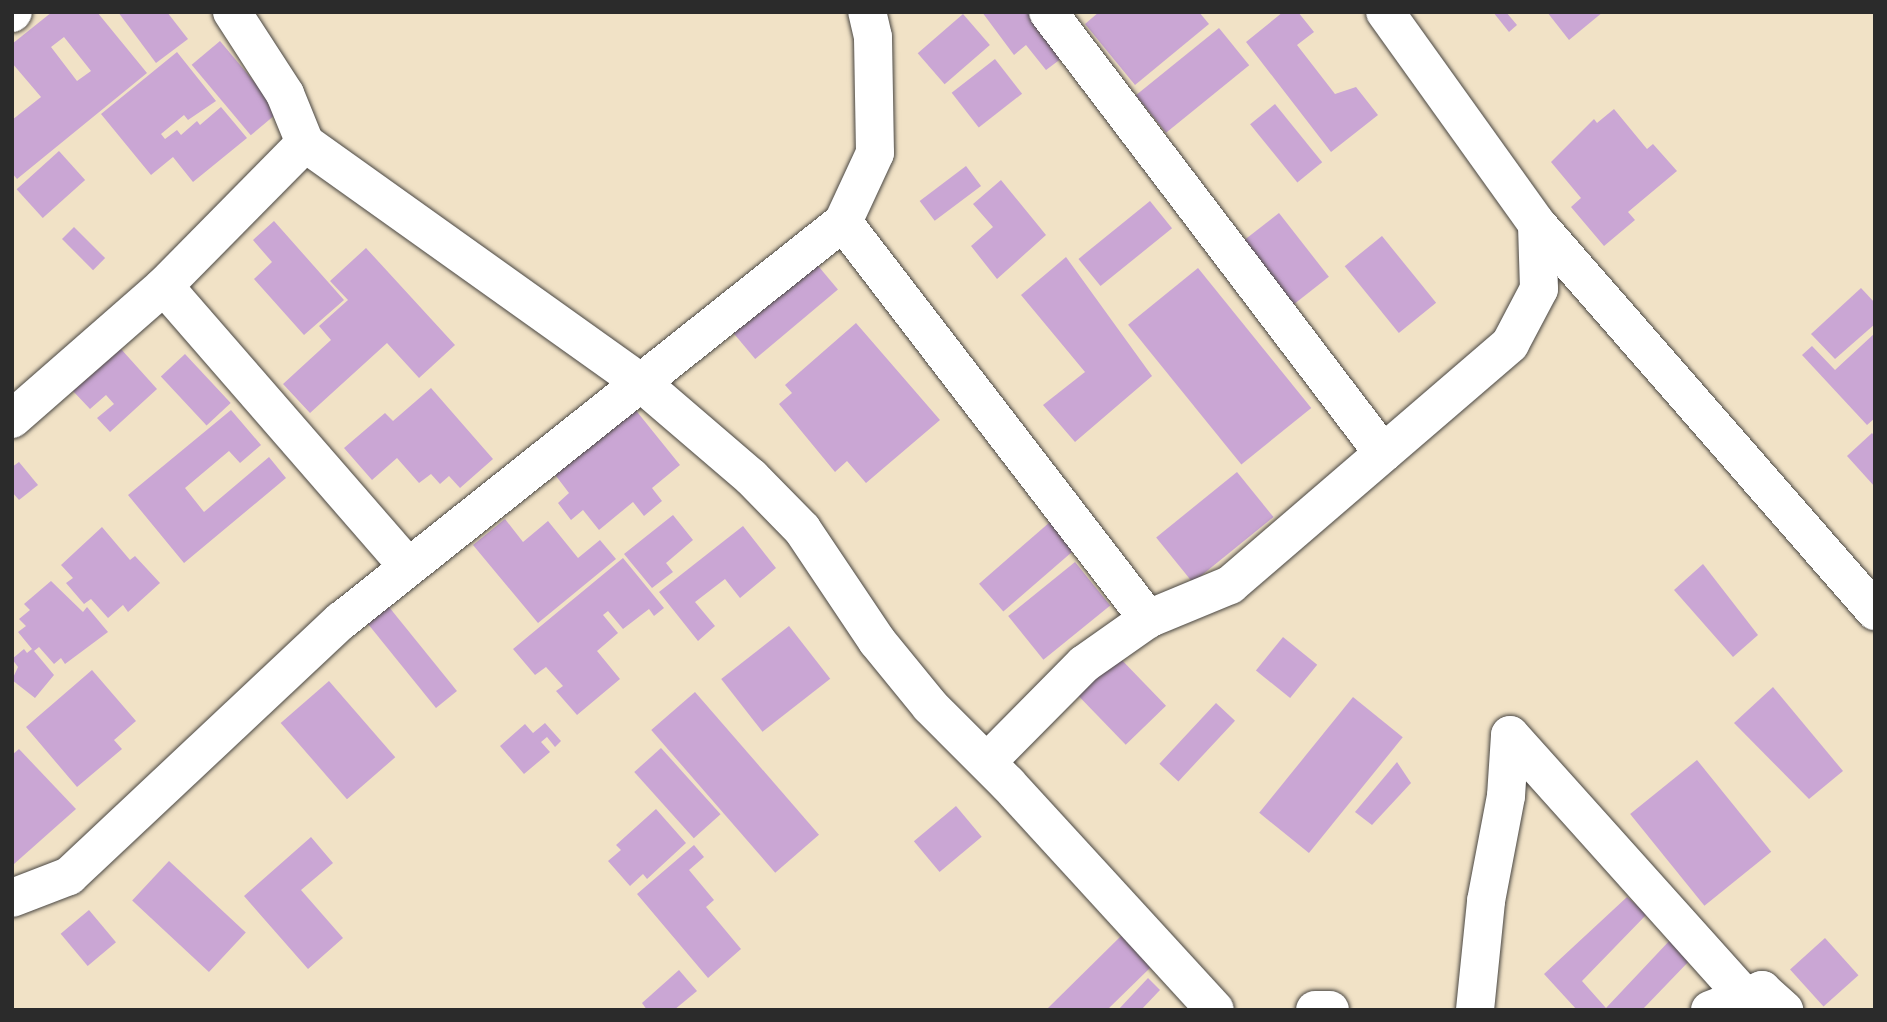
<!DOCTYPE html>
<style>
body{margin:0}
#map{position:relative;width:1887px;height:1022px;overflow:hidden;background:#f1e2c6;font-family:"Sorts Mill Goudy",serif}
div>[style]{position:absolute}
.building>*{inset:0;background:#caa6d4;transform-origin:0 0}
.roads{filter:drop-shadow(0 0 2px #494642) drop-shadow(0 0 2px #494642)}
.street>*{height:38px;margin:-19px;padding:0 19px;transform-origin:19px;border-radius:19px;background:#fff}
span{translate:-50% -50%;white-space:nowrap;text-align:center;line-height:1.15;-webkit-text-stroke:5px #f7f3e8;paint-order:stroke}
.frame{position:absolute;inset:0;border:14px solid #2b2b2b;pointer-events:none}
</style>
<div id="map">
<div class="building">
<i style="clip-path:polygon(evenodd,52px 12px,97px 12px,147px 73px,17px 179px,12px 173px,12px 120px,41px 97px,12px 63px,12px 44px,52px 12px,64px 37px,91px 71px,77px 81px,51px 47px,64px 37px)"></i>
<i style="clip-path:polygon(118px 12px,167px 12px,188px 39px,156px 63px)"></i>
<i style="clip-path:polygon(982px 12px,1033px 12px,1066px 55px,1046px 70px,1026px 45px,1014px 55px)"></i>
<i style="clip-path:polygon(1099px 12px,1199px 12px,1209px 24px,1135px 85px,1085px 24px)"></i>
<i style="clip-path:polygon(1283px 12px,1298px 12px,1314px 32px,1297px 45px,1335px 94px,1356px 87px,1378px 115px,1331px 152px,1246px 42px)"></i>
<i style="clip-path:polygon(1493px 12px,1506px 12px,1517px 25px,1509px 32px)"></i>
<i style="clip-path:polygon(1547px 12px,1603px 12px,1569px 40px)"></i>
<i style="left:963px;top:14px;width:41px;height:60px;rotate:49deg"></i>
<i style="left:1219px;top:28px;width:48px;height:107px;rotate:51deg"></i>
<i style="left:220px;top:41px;width:92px;height:37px;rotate:50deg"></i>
<i style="clip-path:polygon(177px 52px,216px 101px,188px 120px,184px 115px,161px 134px,165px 139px,177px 130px,181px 135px,197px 121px,200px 125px,221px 107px,247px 138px,193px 182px,173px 157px,151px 175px,101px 114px)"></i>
<i style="left:995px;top:59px;width:44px;height:55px;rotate:52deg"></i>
<i style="left:1275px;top:104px;width:75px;height:32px;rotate:51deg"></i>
<i style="clip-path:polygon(1614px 109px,1647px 149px,1653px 144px,1677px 171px,1628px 212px,1635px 220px,1604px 246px,1571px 207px,1581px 198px,1551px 162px,1594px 119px,1597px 123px)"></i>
<i style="left:59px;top:151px;width:39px;height:57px;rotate:48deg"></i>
<i style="left:966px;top:166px;width:25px;height:58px;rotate:53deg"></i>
<i style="clip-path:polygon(1001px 180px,1046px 235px,997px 279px,971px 246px,993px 227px,973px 204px)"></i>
<i style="left:1150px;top:201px;width:35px;height:92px;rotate:51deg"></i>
<i style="left:1279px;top:213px;width:81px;height:46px;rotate:52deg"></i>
<i style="clip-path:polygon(274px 221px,344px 300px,304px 335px,254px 279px,272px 262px,253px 240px)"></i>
<i style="left:74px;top:227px;width:44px;height:17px;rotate:45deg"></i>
<i style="left:1382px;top:236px;width:86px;height:48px;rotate:51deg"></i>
<i style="clip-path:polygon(366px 248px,455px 345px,419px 378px,387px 343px,310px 413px,283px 384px,331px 340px,319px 326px,348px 300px,330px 281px)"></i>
<i style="left:809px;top:255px;width:45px;height:108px;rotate:50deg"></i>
<i style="clip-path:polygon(1066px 257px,1152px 376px,1075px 442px,1043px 405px,1085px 372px,1021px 295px)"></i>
<i style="left:1198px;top:268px;width:180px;height:90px;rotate:51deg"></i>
<i style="clip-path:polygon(1861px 288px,1875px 303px,1875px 324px,1835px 359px,1811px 334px)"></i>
<i style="clip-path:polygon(856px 323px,940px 420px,866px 483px,847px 461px,835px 472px,779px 404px,792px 393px,785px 385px)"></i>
<i style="clip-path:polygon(1875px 333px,1875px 418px,1867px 425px,1802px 355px,1812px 346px,1835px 370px)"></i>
<i style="clip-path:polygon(121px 349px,157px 389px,110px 432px,97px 418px,114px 404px,106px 395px,90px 409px,73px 391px)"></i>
<i style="left:185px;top:354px;width:67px;height:33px;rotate:47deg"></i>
<i style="clip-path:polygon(431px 388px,493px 459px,460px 488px,449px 476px,440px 484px,431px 474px,419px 483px,397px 458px,372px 480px,344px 448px,385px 413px,393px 421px)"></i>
<i style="clip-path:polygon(634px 408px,680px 465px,652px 488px,662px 501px,644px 516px,633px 502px,599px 530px,583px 510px,571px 520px,558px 503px,569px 493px,553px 472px)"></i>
<i style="clip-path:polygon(231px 410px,261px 445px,240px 463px,229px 451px,185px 488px,204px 512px,269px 457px,286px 478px,184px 563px,128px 495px)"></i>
<i style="clip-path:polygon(1872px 433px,1875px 437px,1875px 487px,1847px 456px)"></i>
<i style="clip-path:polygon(19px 462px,38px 485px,19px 500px,12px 492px,12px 467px)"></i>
<i style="left:1237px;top:472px;width:58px;height:104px;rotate:51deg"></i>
<i style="clip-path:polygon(673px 515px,693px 540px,666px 563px,673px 572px,652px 588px,624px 554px)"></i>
<i style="clip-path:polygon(505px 519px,523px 542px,548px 521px,578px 558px,600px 540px,616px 559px,538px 623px,473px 545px)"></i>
<i style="left:1050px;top:522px;width:37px;height:94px;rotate:49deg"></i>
<i style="clip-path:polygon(743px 526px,776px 568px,740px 598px,725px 579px,695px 602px,715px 626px,698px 641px,659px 592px)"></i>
<i style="clip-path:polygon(102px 527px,130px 560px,135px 556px,160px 583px,128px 612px,123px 605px,108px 618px,91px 599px,84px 604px,66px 583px,73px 578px,61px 565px)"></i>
<i style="clip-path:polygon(623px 558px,664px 608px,654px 616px,649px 609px,623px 629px,608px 611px,603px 615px,618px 633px,597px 651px,620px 679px,577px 715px,556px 691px,563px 686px,546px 667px,535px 675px,513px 649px)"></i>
<i style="left:1075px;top:562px;width:56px;height:86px;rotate:51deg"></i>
<i style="clip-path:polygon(1703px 564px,1758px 635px,1733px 657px,1674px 590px)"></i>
<i style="clip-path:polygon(51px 581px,83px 612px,87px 607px,108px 632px,65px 664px,61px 658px,54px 664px,39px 647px,34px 651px,54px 675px,35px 698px,12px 680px,18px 667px,12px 659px,24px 649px,27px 653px,32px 649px,18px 632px,26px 626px,19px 619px,30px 610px,24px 604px)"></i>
<i style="left:389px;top:607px;width:108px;height:27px;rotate:51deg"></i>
<i style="left:789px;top:626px;width:67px;height:86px;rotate:52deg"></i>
<i style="left:1283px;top:637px;width:44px;height:43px;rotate:39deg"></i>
<i style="left:1116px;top:654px;width:72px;height:56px;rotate:46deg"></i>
<i style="clip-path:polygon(92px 670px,136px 721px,114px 740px,122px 749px,77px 787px,26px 727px)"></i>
<i style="left:329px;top:681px;width:101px;height:64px;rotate:49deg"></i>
<i style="clip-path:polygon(1773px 687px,1843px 771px,1809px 799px,1734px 723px)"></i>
<i style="left:695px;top:692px;width:189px;height:58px;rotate:49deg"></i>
<i style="left:1353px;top:697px;width:64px;height:149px;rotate:39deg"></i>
<i style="left:1216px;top:703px;width:26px;height:83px;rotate:43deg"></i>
<i style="clip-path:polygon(545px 723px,561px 741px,555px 747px,547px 737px,541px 742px,550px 752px,524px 774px,500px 746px,525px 724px,533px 733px)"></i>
<i style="left:661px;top:748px;width:89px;height:36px;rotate:48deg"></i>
<i style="clip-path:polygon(19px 749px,76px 809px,14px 864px,12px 755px)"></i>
<i style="left:1697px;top:760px;width:118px;height:86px;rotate:51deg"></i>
<i style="clip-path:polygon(1397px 762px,1411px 783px,1372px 825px,1355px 812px)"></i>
<i style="left:956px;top:806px;width:40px;height:55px;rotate:50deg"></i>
<i style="clip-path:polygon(656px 809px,686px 843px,647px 879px,643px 874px,630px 886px,608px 861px,621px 850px,616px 845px)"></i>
<i style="clip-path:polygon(311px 837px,333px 863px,301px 890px,343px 938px,308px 969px,244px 896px)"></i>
<i style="clip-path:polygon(694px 845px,704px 857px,689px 870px,714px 900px,706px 907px,741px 949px,708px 978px,637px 894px)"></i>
<i style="left:169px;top:861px;width:105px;height:54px;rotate:43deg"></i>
<i style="clip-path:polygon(1627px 897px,1647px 914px,1582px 981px,1606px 1008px,1672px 938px,1693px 957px,1642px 1010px,1577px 1010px,1544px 974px)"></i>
<i style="left:89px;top:910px;width:42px;height:37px;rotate:50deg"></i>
<i style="clip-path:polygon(1122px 935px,1153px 965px,1107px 1010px,1046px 1010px)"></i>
<i style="left:1825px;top:938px;width:50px;height:47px;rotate:48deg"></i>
<i style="clip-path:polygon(679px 970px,697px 991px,674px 1010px,647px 1010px,642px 1003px)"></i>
<i style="clip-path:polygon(1148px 978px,1160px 990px,1141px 1010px,1118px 1010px)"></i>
</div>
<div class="roads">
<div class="street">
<i style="left:232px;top:12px;width:98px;rotate:57.1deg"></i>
<i style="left:285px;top:94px;width:53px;rotate:67.8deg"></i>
<i style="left:305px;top:143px;width:410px;rotate:35.5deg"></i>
<i style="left:639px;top:381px;width:148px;rotate:40.6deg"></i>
<i style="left:751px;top:477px;width:73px;rotate:45.6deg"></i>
<i style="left:802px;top:529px;width:135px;rotate:56.2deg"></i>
<i style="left:877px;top:641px;width:84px;rotate:50.8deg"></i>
<i style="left:930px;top:706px;width:110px;rotate:45deg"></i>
<i style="left:1008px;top:784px;width:306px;rotate:47.5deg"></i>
<i style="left:1048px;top:12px;width:554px;rotate:52.78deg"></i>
<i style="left:12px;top:13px;width:1px;rotate:-45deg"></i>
<i style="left:843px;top:222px;width:501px;rotate:52.47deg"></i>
<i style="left:1537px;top:224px;width:514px;rotate:48.87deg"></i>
<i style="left:164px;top:286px;width:372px;rotate:49deg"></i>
<i style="left:12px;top:419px;width:202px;rotate:-41.2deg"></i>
<i style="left:164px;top:286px;width:201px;rotate:-45.4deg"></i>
<i style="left:987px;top:762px;width:138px;rotate:-45.3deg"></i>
<i style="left:1084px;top:664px;width:78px;rotate:-35.1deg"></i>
<i style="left:1148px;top:619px;width:89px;rotate:-22.5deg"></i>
<i style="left:1230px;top:585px;width:369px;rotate:-40.7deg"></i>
<i style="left:1510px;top:344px;width:62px;rotate:-62.2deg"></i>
<i style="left:1539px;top:289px;width:65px;rotate:-91.8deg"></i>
<i style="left:1537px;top:224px;width:261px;rotate:-125.6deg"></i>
<i style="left:12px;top:898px;width:61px;rotate:-21.1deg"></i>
<i style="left:69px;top:876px;width:373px;rotate:-43.2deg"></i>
<i style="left:341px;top:621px;width:641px;rotate:-38.48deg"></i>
<i style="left:843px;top:222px;width:76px;rotate:-65.1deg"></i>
<i style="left:875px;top:153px;width:116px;rotate:-91deg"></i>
<i style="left:873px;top:37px;width:26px;rotate:-103deg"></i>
<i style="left:1315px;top:1010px;width:15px"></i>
<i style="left:1475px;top:1010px;width:110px;rotate:-84.2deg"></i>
<i style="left:1486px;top:901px;width:107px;rotate:-79.2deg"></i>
<i style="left:1506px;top:796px;width:61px;rotate:-86.2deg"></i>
<i style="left:1510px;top:735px;width:352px;rotate:48.1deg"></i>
<i style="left:1710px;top:1010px;width:56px;rotate:-21deg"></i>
<i style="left:1762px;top:990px;width:30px;rotate:42deg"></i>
</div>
</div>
<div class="frame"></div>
</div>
